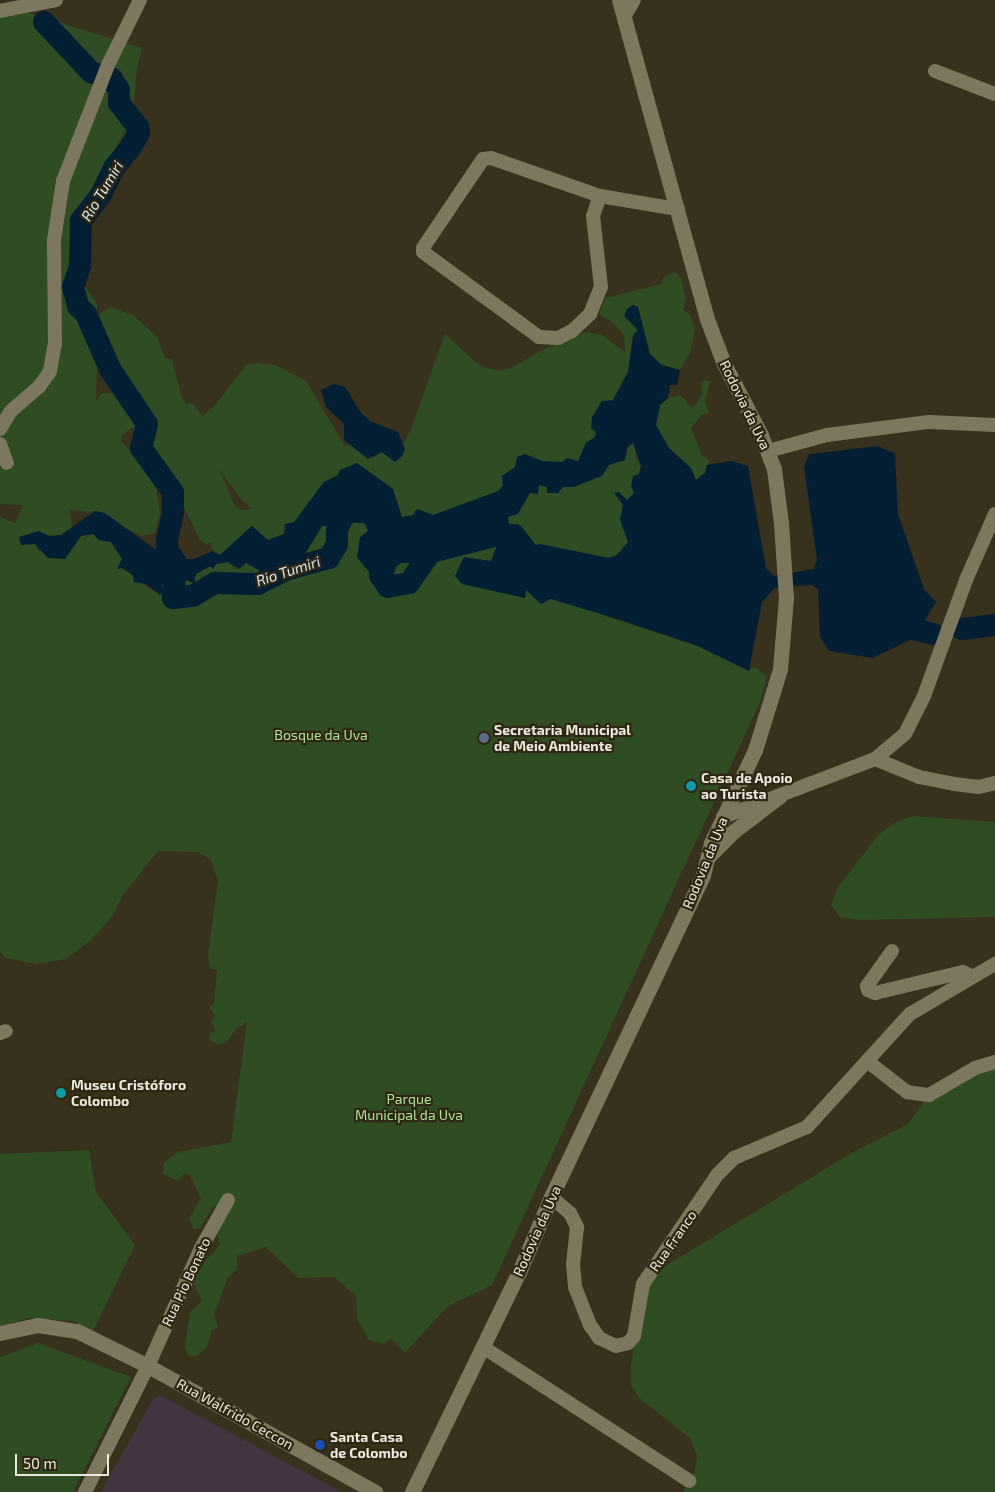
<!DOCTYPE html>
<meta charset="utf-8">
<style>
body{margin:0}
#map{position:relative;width:995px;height:1492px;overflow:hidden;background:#38311d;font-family:"Exo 2",sans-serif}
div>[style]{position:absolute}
.medical>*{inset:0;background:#433441}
.green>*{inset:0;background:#304c25}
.water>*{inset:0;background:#041e33}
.river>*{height:22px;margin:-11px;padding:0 11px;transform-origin:11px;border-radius:11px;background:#041e33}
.street>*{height:14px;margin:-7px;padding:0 7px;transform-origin:7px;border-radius:7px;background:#7e7760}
.secondary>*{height:15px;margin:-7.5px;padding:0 7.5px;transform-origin:7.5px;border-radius:7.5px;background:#7e7760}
.dots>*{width:14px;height:14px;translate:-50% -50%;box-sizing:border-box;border:2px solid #2e2713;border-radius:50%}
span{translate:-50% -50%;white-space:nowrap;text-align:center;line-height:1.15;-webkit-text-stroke:4.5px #2e2713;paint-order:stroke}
.street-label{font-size:14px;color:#ebe8db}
.poi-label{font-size:14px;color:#ebe8db;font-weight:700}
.left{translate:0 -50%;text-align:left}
.park-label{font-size:14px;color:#abe297}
.water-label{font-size:15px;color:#d7e5f2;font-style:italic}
.scale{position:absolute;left:15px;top:1454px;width:94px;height:22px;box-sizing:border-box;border:2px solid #ebe8db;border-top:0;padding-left:6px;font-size:15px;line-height:18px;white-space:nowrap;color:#ebe8db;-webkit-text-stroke:4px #2e2713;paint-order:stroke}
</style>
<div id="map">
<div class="medical">
<i style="clip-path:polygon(160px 1395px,223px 1429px,342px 1492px,101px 1492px,153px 1399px)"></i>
</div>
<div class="green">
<i style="clip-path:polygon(evenodd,0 4px,142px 48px,137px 68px,132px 119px,90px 192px,76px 258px,83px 283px,97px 304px,97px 315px,111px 307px,133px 315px,157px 337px,165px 358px,172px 360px,182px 398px,187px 405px,191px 403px,196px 407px,202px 416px,216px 404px,246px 365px,256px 363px,275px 365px,306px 381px,345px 446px,349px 445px,373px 458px,382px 452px,388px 457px,401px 449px,411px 429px,445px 334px,480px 366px,498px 371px,511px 368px,563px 338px,587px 332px,602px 335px,625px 352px,624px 335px,612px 322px,599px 314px,605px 298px,661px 284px,663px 278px,675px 272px,681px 278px,686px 299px,683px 310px,690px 314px,695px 330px,690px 353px,680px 370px,662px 365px,650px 354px,638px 307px,633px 305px,632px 323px,638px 330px,635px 358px,613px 400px,595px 415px,627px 456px,627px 448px,633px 443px,635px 446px,636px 459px,641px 466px,634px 493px,627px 501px,620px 495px,616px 496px,623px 505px,628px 542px,617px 555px,609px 558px,605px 616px,698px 646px,748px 671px,755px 667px,767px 676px,760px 702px,492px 1285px,448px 1306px,405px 1353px,391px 1339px,383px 1344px,369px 1340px,357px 1319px,356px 1296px,334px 1277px,298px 1278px,266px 1247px,237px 1256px,237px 1270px,228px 1277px,214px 1314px,218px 1327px,212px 1330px,207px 1347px,198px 1355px,189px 1357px,185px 1348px,190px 1312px,202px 1301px,193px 1282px,205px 1261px,220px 1245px,216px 1229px,219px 1208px,214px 1206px,200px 1228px,194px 1230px,189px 1219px,201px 1198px,190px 1176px,185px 1173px,178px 1181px,168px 1177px,163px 1173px,164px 1163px,178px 1152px,231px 1142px,247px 1022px,237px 1028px,226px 1043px,217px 1044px,209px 1039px,210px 1033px,216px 1031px,211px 1022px,215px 1015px,209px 1007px,214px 1003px,217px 970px,210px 969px,208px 955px,218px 881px,211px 860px,198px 852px,158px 851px,122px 896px,114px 914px,92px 939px,66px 959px,36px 964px,6px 958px,0 952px,0 517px,15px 523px,23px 505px,0 504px,0 4px,98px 338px,123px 386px,121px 394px,102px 393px,96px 401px,98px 338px,0 4px,131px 428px,142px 429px,145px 450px,152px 451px,153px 461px,172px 484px,174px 496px,181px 501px,200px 540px,207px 545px,210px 542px,213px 551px,220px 555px,252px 526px,268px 540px,284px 534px,294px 523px,315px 534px,301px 561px,294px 559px,289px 563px,290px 569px,280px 571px,259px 570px,246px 563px,233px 567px,228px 562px,216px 564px,196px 574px,194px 583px,174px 576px,153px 591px,122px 568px,122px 559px,111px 542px,93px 534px,81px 536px,70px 548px,39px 551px,35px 544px,39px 531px,49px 536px,61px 535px,72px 529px,70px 510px,96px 513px,142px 536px,155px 533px,160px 513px,156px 488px,147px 470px,121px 441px,122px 436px,131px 428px,0 4px,219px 469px,241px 499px,252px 509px,242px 510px,235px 506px,219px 469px)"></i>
<i style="clip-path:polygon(705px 380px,710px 382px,705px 400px,709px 413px,702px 414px,691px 428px,702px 455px,709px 460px,705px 473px,696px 480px,691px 468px,669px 448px,655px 425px,660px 405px,668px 398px,681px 395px,691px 407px,695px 406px,702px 393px,701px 382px)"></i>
<i style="clip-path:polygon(913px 816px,995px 822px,995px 917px,860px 920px,840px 917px,831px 905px,838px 887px,879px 834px,896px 822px)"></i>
<i style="clip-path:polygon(995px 1062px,995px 1492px,683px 1492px,694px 1474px,697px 1456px,690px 1438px,639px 1398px,631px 1385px,631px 1364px,643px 1297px,651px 1280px,667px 1265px,855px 1151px,908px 1124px,932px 1091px)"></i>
<i style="clip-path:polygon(89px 1150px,96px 1192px,135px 1245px,93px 1331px,72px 1321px,28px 1318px,0 1327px,0 1154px)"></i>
<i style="clip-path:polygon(38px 1343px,131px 1377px,73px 1492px,0 1492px,0 1357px)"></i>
</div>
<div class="water">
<i style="clip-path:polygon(633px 305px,638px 307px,650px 354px,662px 365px,680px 370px,677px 385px,670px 385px,668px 398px,660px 405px,656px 425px,669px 448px,691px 468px,696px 480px,705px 473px,707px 465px,731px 461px,748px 466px,766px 568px,774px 576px,814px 569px,817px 560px,804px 467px,809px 454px,878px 446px,895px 454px,898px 514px,924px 589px,936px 602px,914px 638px,873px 658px,829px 651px,820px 637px,818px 589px,811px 585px,775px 588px,762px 602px,749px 671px,698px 646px,620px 620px,551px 599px,541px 604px,526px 590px,525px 598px,462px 584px,455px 576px,464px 557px,491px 561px,499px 540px,507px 537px,517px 548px,540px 544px,609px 558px,617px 555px,628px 542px,620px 520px,623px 505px,614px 493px,619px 492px,627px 500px,634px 493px,631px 486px,633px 476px,639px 474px,641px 466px,633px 443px,627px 448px,625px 460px,609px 465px,602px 476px,574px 487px,563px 487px,558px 493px,547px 493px,547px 487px,539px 485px,538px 494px,530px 493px,518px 514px,508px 517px,509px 526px,505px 532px,438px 541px,423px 568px,418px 571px,413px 563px,401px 563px,396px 567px,393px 579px,389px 577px,383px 581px,373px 577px,357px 557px,360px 537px,368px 531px,365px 524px,357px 518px,350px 518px,343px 525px,322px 526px,301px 561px,294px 559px,289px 563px,290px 569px,286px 573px,273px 571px,274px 575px,271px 577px,246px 563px,239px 569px,228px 562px,216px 564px,213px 569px,210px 566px,196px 574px,194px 583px,179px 577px,168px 578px,162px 585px,164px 592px,160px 595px,146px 584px,134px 582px,133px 575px,122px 568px,117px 569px,122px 559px,111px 542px,99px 540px,93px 534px,81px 536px,65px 559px,48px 558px,35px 544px,21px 545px,19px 537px,39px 531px,49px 536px,61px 535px,95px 511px,105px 513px,155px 549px,161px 559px,194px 559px,213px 551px,220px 555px,252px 526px,268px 540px,284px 534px,285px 524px,294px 522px,324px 482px,338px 475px,340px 470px,357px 463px,393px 489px,402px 517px,413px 515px,417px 509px,433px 515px,498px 491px,503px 485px,502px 476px,515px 467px,517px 457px,525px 454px,542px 461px,562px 462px,568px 458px,578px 461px,586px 443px,595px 437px,596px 432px,591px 428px,592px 417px,602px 401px,613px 400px,628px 372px,633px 335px,638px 330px,624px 316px,627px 309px)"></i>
<i style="clip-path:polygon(334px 384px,345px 387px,361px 413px,370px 421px,398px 432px,405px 449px,402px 456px,395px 462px,382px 452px,368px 459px,344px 440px,344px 424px,326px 407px,321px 390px)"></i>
</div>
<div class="river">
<i style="left:44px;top:22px;width:69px;rotate:46.8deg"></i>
<i style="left:91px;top:72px;width:22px;rotate:18deg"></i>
<i style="left:112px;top:79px;width:13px;rotate:58deg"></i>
<i style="left:119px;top:90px;width:13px;rotate:90deg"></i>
<i style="left:119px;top:103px;width:31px;rotate:52deg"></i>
<i style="left:138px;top:127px;width:6px;rotate:81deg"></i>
<i style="left:139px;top:133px;width:16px;rotate:120deg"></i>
<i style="left:131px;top:147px;width:27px;rotate:129deg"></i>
<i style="left:114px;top:168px;width:30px;rotate:116deg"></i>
<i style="left:101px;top:195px;width:33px;rotate:128deg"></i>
<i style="left:81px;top:221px;width:45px;rotate:91.3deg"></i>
<i style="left:80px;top:266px;width:22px;rotate:108deg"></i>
<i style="left:73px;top:287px;width:20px;rotate:75deg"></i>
<i style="left:78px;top:306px;width:11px;rotate:45deg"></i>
<i style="left:86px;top:314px;width:60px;rotate:66.4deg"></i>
<i style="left:110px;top:369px;width:66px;rotate:56.1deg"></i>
<i style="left:147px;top:424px;width:25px;rotate:104deg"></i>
<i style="left:141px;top:448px;width:54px;rotate:54deg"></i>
<i style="left:173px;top:492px;width:20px;rotate:90deg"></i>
<i style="left:173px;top:512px;width:29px;rotate:102deg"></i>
<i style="left:167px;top:540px;width:9px;rotate:90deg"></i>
<i style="left:167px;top:549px;width:17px;rotate:57deg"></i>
<i style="left:176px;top:563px;width:35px;rotate:95deg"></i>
<i style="left:173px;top:598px;width:20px;rotate:-6deg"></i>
<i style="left:193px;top:596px;width:26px;rotate:-31deg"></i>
<i style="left:215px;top:583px;width:43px;rotate:1.3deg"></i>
<i style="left:258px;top:584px;width:30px;rotate:-27deg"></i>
<i style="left:285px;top:570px;width:46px;rotate:-15.3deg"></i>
<i style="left:329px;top:558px;width:16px;rotate:-60deg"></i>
<i style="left:337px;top:544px;width:14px;rotate:-90deg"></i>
<i style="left:337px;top:530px;width:15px;rotate:-67deg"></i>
<i style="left:343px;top:516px;width:9px;rotate:-27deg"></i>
<i style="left:351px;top:512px;width:12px"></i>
<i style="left:379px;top:553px;width:22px;rotate:87deg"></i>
<i style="left:380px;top:575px;width:14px;rotate:56deg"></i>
<i style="left:388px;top:587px;width:21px;rotate:-11deg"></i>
<i style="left:409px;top:583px;width:38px;rotate:-55deg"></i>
<i style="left:431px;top:552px;width:73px;rotate:-14.2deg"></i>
<i style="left:502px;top:534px;width:12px;rotate:5deg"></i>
<i style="left:514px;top:535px;width:29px;rotate:52deg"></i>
<i style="left:532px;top:558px;width:16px;rotate:38deg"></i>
<i style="left:890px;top:623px;width:44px;rotate:14.3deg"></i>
<i style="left:962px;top:629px;width:33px;rotate:-7deg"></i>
</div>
<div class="street">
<i style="left:0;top:11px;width:57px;rotate:-11.1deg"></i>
<i style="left:625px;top:15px;width:17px;rotate:-59deg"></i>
<i style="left:935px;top:71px;width:64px;rotate:21deg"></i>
<i style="left:600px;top:196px;width:115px;rotate:-160.8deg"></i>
<i style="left:491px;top:158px;width:8px;rotate:173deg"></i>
<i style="left:483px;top:159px;width:107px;rotate:124deg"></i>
<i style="left:423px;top:248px;width:4px;rotate:90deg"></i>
<i style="left:423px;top:252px;width:144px;rotate:36.2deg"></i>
<i style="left:539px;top:337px;width:19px;rotate:3deg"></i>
<i style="left:558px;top:338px;width:16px;rotate:-27deg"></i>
<i style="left:572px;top:331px;width:25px;rotate:-43deg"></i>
<i style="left:590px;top:314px;width:29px;rotate:-68deg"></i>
<i style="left:601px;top:287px;width:71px;rotate:-96.4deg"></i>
<i style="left:593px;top:216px;width:21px;rotate:-71deg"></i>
<i style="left:600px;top:196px;width:79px;rotate:9.5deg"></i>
<i style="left:0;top:429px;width:21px;rotate:-59deg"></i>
<i style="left:11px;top:411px;width:37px;rotate:-41deg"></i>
<i style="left:39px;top:387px;width:19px;rotate:-55deg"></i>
<i style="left:50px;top:371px;width:27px;rotate:-80deg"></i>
<i style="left:55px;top:344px;width:104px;rotate:-90.6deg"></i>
<i style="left:54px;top:240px;width:60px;rotate:-81.3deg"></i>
<i style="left:63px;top:181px;width:124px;rotate:-68.8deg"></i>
<i style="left:108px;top:65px;width:72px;rotate:-63.8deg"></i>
<i style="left:0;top:444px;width:20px;rotate:70deg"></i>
<i style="left:768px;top:451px;width:61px;rotate:-15.2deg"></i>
<i style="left:827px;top:435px;width:103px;rotate:-7.3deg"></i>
<i style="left:929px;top:422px;width:66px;rotate:2.6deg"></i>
<i style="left:875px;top:759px;width:48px;rotate:22.2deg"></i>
<i style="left:919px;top:777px;width:36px;rotate:11deg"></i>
<i style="left:954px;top:784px;width:25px;rotate:7deg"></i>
<i style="left:979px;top:787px;width:16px;rotate:-14deg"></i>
<i style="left:723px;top:817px;width:163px;rotate:-20.9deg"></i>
<i style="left:875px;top:759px;width:39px;rotate:-40deg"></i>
<i style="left:905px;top:734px;width:42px;rotate:-63.4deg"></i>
<i style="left:924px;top:696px;width:123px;rotate:-70.1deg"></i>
<i style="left:966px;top:580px;width:72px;rotate:-66.3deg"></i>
<i style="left:892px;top:951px;width:43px;rotate:125.5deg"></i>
<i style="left:867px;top:986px;width:4px;rotate:76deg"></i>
<i style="left:868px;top:990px;width:8px;rotate:23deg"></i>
<i style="left:875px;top:993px;width:90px;rotate:-13.4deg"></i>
<i style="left:963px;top:972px;width:9px;rotate:27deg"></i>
<i style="left:0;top:1033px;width:6px;rotate:-18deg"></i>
<i style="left:867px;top:1061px;width:51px;rotate:37.8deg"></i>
<i style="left:907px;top:1092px;width:22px;rotate:8deg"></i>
<i style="left:929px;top:1095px;width:53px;rotate:-30.4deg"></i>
<i style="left:975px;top:1068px;width:21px;rotate:-17deg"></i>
<i style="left:551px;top:1197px;width:25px;rotate:40deg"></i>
<i style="left:570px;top:1213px;width:16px;rotate:63deg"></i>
<i style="left:577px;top:1227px;width:37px;rotate:96deg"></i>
<i style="left:573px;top:1264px;width:23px;rotate:85deg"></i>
<i style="left:575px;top:1287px;width:41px;rotate:68.5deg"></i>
<i style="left:590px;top:1325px;width:16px;rotate:55deg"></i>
<i style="left:599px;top:1338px;width:19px;rotate:25deg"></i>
<i style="left:616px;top:1346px;width:12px;rotate:-14deg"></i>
<i style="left:628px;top:1343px;width:9px;rotate:-49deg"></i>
<i style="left:634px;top:1336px;width:53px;rotate:-80.2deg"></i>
<i style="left:643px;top:1284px;width:132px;rotate:-55.8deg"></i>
<i style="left:717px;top:1175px;width:24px;rotate:-45deg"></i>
<i style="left:734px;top:1158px;width:79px;rotate:-23deg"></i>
<i style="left:807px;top:1127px;width:153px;rotate:-47.7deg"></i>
<i style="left:910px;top:1014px;width:99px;rotate:-30.5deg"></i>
<i style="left:483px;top:1347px;width:246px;rotate:33deg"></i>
<i style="left:85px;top:1492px;width:141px;rotate:-63.4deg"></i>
<i style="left:148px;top:1366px;width:129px;rotate:-65.8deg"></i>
<i style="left:201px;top:1248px;width:55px;rotate:-60.6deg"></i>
</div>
<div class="secondary">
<i style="left:710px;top:855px;width:34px;rotate:-45deg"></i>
<i style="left:734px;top:831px;width:58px;rotate:-37.3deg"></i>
<i style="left:0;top:1333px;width:39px;rotate:-12deg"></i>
<i style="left:38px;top:1325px;width:39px;rotate:9deg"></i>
<i style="left:77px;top:1331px;width:79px;rotate:26.2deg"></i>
<i style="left:148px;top:1366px;width:260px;rotate:29deg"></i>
<i style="left:412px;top:1492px;width:245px;rotate:-64.1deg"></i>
<i style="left:519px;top:1272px;width:82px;rotate:-66.9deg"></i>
<i style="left:551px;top:1197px;width:356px;rotate:-64.7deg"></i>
<i style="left:703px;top:875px;width:33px;rotate:-76deg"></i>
<i style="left:711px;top:843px;width:103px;rotate:-64.7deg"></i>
<i style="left:755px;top:750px;width:85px;rotate:-72.8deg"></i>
<i style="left:780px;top:669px;width:71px;rotate:-85.2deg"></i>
<i style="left:786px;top:598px;width:75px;rotate:-93.8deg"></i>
<i style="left:781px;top:523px;width:54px;rotate:-97.4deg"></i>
<i style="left:774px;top:469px;width:36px;rotate:-111deg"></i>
<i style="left:761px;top:435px;width:80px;rotate:-117.5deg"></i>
<i style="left:724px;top:364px;width:48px;rotate:-110.7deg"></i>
<i style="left:707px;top:319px;width:331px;rotate:-105.4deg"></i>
</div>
<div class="dots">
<i style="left:484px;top:738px;background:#5c6f8a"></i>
<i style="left:691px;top:786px;background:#0f9aa8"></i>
<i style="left:61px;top:1093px;background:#0f9aa8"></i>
<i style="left:320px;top:1445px;background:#1a4fb4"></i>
</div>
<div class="street-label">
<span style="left:745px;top:405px;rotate:64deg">Rodovia da Uva</span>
<span style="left:705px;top:863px;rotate:-68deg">Rodovia da Uva</span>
<span style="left:537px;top:1231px;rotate:-66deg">Rodovia da Uva</span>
<span style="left:673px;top:1241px;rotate:-55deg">Rua Franco</span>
<span style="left:186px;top:1282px;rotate:-65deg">Rua Pio Bonato</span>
<span style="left:235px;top:1414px;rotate:29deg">Rua Walfrido Ceccon</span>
</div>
<div class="poi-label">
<span class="left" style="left:494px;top:738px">Secretaria Municipal<br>de Meio Ambiente</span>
<span class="left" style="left:701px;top:786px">Casa de Apoio<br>ao Turista</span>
<span class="left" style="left:71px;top:1093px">Museu Cristóforo<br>Colombo</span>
<span class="left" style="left:330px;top:1445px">Santa Casa<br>de Colombo</span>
</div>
<div class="park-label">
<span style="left:321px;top:735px">Bosque da Uva</span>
<span style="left:409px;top:1107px">Parque<br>Municipal da Uva</span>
</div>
<div class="water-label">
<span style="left:102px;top:191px;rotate:-59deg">Rio Tumiri</span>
<span style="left:288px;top:571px;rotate:-18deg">Rio Tumiri</span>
</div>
<div class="scale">50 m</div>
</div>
